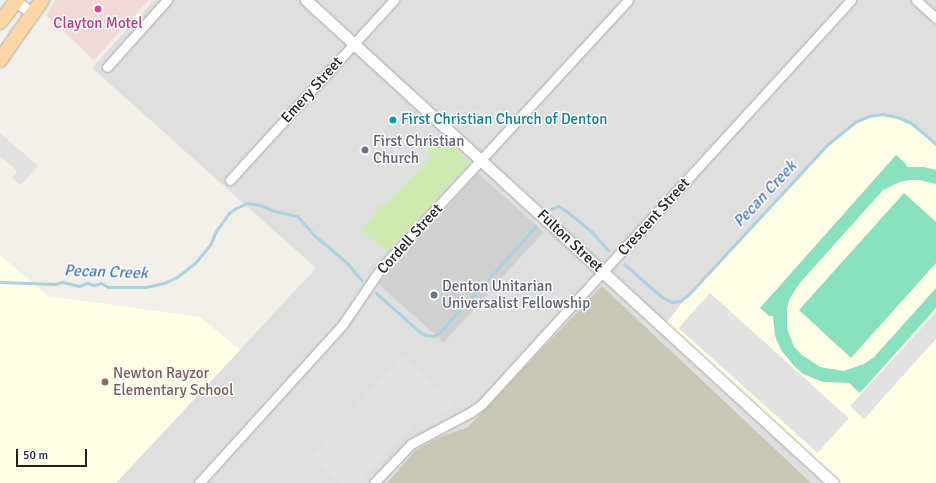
<!DOCTYPE html>
<style>
body{margin:0}
#map{position:relative;width:936px;height:483px;overflow:hidden;background:#f2efe9;font-family:Signika,sans-serif}
div>[style]{position:absolute}
.residential>*{inset:0;background:#e0dfdf}
.commercial>*{inset:0;background:#f2dad9}
.education>*{inset:0;background:#ffffe5}
.religious>*{inset:0;background:#d0d0d0;transform-origin:0 0}
.construction>*{inset:0;background:#c7c7b4}
.grass>*{inset:0;background:#cdebb0}
.pitch>*{inset:0;background:#88e0be}
.parking>*{inset:0;background:#e2e2e2;transform-origin:0 0}
.stream>*{height:3px;margin:-1.5px;padding:0 1.5px;transform-origin:1.5px;border-radius:1.5px;background:#aad3df}
.roads{filter:drop-shadow(0 0 1px #a9a9a9) drop-shadow(0 0 1px #a9a9a9)}
.minor>*{height:9px;margin:-4.5px;padding:0 4.5px;transform-origin:4.5px;border-radius:4.5px;background:#fff}
.tertiary>*{height:11px;margin:-5.5px;padding:0 5.5px;transform-origin:5.5px;border-radius:5.5px;background:#fff}
.primary>*{height:14px;margin:-7px;padding:0 7px;transform-origin:7px;border-radius:7px;background:#fcd6a4}
.dots>*{width:11px;height:11px;translate:-50% -50%;box-sizing:border-box;border:2px solid #fff;border-radius:50%}
span{translate:-50% -50%;white-space:nowrap;text-align:center;line-height:1.15;-webkit-text-stroke:3px #fff;paint-order:stroke}
.hotel-label{font-size:15px;color:#b23c85}
.street-label{font-size:15px;color:#222}
.culture-label{font-size:15px;color:#0d838f}
.left{translate:0 -50%;text-align:left}
.worship-label{font-size:15px;color:#5b616d}
.education-label{font-size:15px;color:#785e54}
.water-label{font-size:16px;color:#4a7aab;font-style:italic}
.scale{position:absolute;left:16px;top:449px;width:71px;height:18px;box-sizing:border-box;border:2px solid #222;border-top:0;padding-left:5px;font-size:12px;line-height:14px;white-space:nowrap;color:#222;-webkit-text-stroke:3px #fff;paint-order:stroke}
</style>
<div id="map">
<div class="residential">
<i style="clip-path:polygon(154px 0,936px 0,936px 483px,116px 483px,316px 268px,92px 68px)"></i>
</div>
<div class="commercial">
<i style="clip-path:polygon(56px 0,149px 0,94px 60px,46px 15px)"></i>
</div>
<div class="education">
<i style="clip-path:polygon(883px 114px,890px 115px,905px 120px,936px 144px,936px 483px,840px 483px,663px 327px,689px 294px,828px 144px,855px 122px,869px 116px)"></i>
<i style="clip-path:polygon(0 255px,48px 296px,200px 317px,240px 350px,116px 483px,0 483px)"></i>
</div>
<div class="religious">
<i style="left:478px;top:173px;width:88px;height:149px;rotate:42deg"></i>
</div>
<div class="construction">
<i style="clip-path:polygon(602px 286px,811px 483px,387px 483px,416px 450px,438px 438px,468px 427px)"></i>
</div>
<div class="grass">
<i style="clip-path:polygon(441px 135px,470px 162px,387px 252px,361px 230px,373px 217px,379px 204px,386px 205px,432px 156px,427px 151px)"></i>
</div>
<div class="pitch">
<i style="clip-path:polygon(896px 155px,906px 164px,907px 167px,924px 167px,936px 170px,936px 184px,919px 180px,911px 180px,900px 182px,883px 190px,799px 284px,789px 300px,787px 309px,787px 328px,794px 347px,802px 355px,820px 367px,844px 371px,864px 364px,874px 357px,936px 288px,936px 308px,860px 393px,849px 383px,823px 382px,803px 374px,795px 367px,781px 350px,775px 336px,773px 316px,769px 316px,760px 308px)"></i>
<i style="clip-path:polygon(904px 193px,936px 222px,936px 263px,851px 358px,799px 310px)"></i>
</div>
<div class="parking">
<i style="clip-path:polygon(0 133px,38px 166px,21px 185px,12px 178px,17px 171px,0 156px)"></i>
<i style="left:710px;top:293px;width:187px;height:47px;rotate:42deg"></i>
<i style="clip-path:polygon(936px 312px,936px 339px,864px 419px,850px 406px)"></i>
<i style="clip-path:polygon(402px 355px,455px 403px,444px 415px,431px 404px,360px 483px,339px 483px,310px 457px)"></i>
</div>
<div class="stream">
<i style="left:551px;top:209px;width:8px;rotate:-23deg"></i>
<i style="left:558px;top:206px;width:8px;rotate:30deg"></i>
<i style="left:565px;top:210px;width:36px;rotate:39deg"></i>
<i style="left:593px;top:233px;width:23px;rotate:49deg"></i>
<i style="left:624px;top:264px;width:50px;rotate:41deg"></i>
<i style="left:662px;top:297px;width:11px;rotate:27deg"></i>
<i style="left:672px;top:302px;width:8px;rotate:-7deg"></i>
<i style="left:680px;top:301px;width:11px;rotate:-38deg"></i>
<i style="left:689px;top:294px;width:205px;rotate:-47.2deg"></i>
<i style="left:828px;top:144px;width:35px;rotate:-39deg"></i>
<i style="left:855px;top:122px;width:15px;rotate:-23deg"></i>
<i style="left:869px;top:116px;width:14px;rotate:-8deg"></i>
<i style="left:883px;top:114px;width:14px;rotate:12deg"></i>
<i style="left:897px;top:117px;width:15px;rotate:23deg"></i>
<i style="left:911px;top:123px;width:33px;rotate:40deg"></i>
<i style="left:0;top:282px;width:55px;rotate:2.1deg"></i>
<i style="left:55px;top:284px;width:7px;rotate:-16deg"></i>
<i style="left:62px;top:282px;width:17px;rotate:13deg"></i>
<i style="left:79px;top:286px;width:9px;rotate:-21deg"></i>
<i style="left:87px;top:283px;width:7px;rotate:16deg"></i>
<i style="left:94px;top:285px;width:7px;rotate:-16deg"></i>
<i style="left:101px;top:283px;width:8px;rotate:30deg"></i>
<i style="left:108px;top:287px;width:38px"></i>
<i style="left:146px;top:287px;width:18px;rotate:-13deg"></i>
<i style="left:164px;top:283px;width:14px;rotate:-25deg"></i>
<i style="left:177px;top:277px;width:24px;rotate:-38deg"></i>
<i style="left:196px;top:262px;width:22px;rotate:-51deg"></i>
<i style="left:210px;top:245px;width:15px;rotate:-67deg"></i>
<i style="left:216px;top:231px;width:22px;rotate:-54deg"></i>
<i style="left:229px;top:213px;width:9px;rotate:-36deg"></i>
<i style="left:236px;top:208px;width:12px;rotate:-24deg"></i>
<i style="left:247px;top:203px;width:13px;rotate:9deg"></i>
<i style="left:260px;top:205px;width:15px;rotate:23deg"></i>
<i style="left:274px;top:211px;width:24px;rotate:12deg"></i>
<i style="left:297px;top:216px;width:25px;rotate:48deg"></i>
<i style="left:314px;top:235px;width:43px;rotate:40.3deg"></i>
<i style="left:347px;top:263px;width:23px;rotate:50deg"></i>
<i style="left:376px;top:293px;width:59px;rotate:41.6deg"></i>
<i style="left:420px;top:332px;width:6px;rotate:31deg"></i>
<i style="left:425px;top:335px;width:9px;rotate:6deg"></i>
<i style="left:434px;top:336px;width:6px;rotate:-31deg"></i>
<i style="left:439px;top:333px;width:144px;rotate:-47.8deg"></i>
</div>
<div class="roads">
<div class="minor">
<i style="left:916px;top:0;width:27px;rotate:42deg"></i>
<i style="left:107px;top:67px;width:90px;rotate:-48.2deg"></i>
<i style="left:230px;top:180px;width:244px;rotate:-47.7deg"></i>
<i style="left:199px;top:483px;width:215px;rotate:-47.8deg"></i>
<i style="left:343px;top:324px;width:68px;rotate:-55.8deg"></i>
<i style="left:381px;top:268px;width:364px;rotate:-47.3deg"></i>
<i style="left:374px;top:483px;width:54px;rotate:-46.5deg"></i>
<i style="left:411px;top:444px;width:68px;rotate:-28.1deg"></i>
<i style="left:471px;top:412px;width:14px;rotate:-36deg"></i>
<i style="left:482px;top:404px;width:547px;rotate:-47.59deg"></i>
</div>
<div class="tertiary">
<i style="left:15px;top:0;width:22px;rotate:39deg"></i>
<i style="left:306px;top:0;width:715px;rotate:42.51deg"></i>
</div>
<div class="primary">
<i style="left:0;top:22px;width:28px;rotate:-52deg"></i>
<i style="left:0;top:60px;width:73px;rotate:-55deg"></i>
</div>
</div>
<div class="dots">
<i style="left:98px;top:9px;background:#d1479c"></i>
<i style="left:393px;top:120px;background:#0f9aa8"></i>
<i style="left:365px;top:150px;background:#6b7280"></i>
<i style="left:434px;top:295px;background:#6b7280"></i>
<i style="left:105px;top:382px;background:#8d6e63"></i>
</div>
<div class="hotel-label">
<span style="left:98px;top:24px">Clayton Motel</span>
</div>
<div class="street-label">
<span style="left:312px;top:90px;rotate:-48deg">Emery Street</span>
<span style="left:654px;top:217px;rotate:-48deg">Crescent Street</span>
<span style="left:410px;top:239px;rotate:-48deg">Cordell Street</span>
<span style="left:570px;top:241px;rotate:43deg">Fulton Street</span>
</div>
<div class="culture-label">
<span class="left" style="left:401px;top:120px">First Christian Church of Denton</span>
</div>
<div class="worship-label">
<span class="left" style="left:373px;top:150px">First Christian<br>Church</span>
<span class="left" style="left:442px;top:295px">Denton Unitarian<br>Universalist Fellowship</span>
</div>
<div class="education-label">
<span class="left" style="left:113px;top:382px">Newton Rayzor<br>Elementary School</span>
</div>
<div class="water-label">
<span style="left:765px;top:194px;rotate:-47deg">Pecan Creek</span>
<span style="left:106px;top:272px;rotate:2deg">Pecan Creek</span>
</div>
<div class="scale">50 m</div>
</div>
